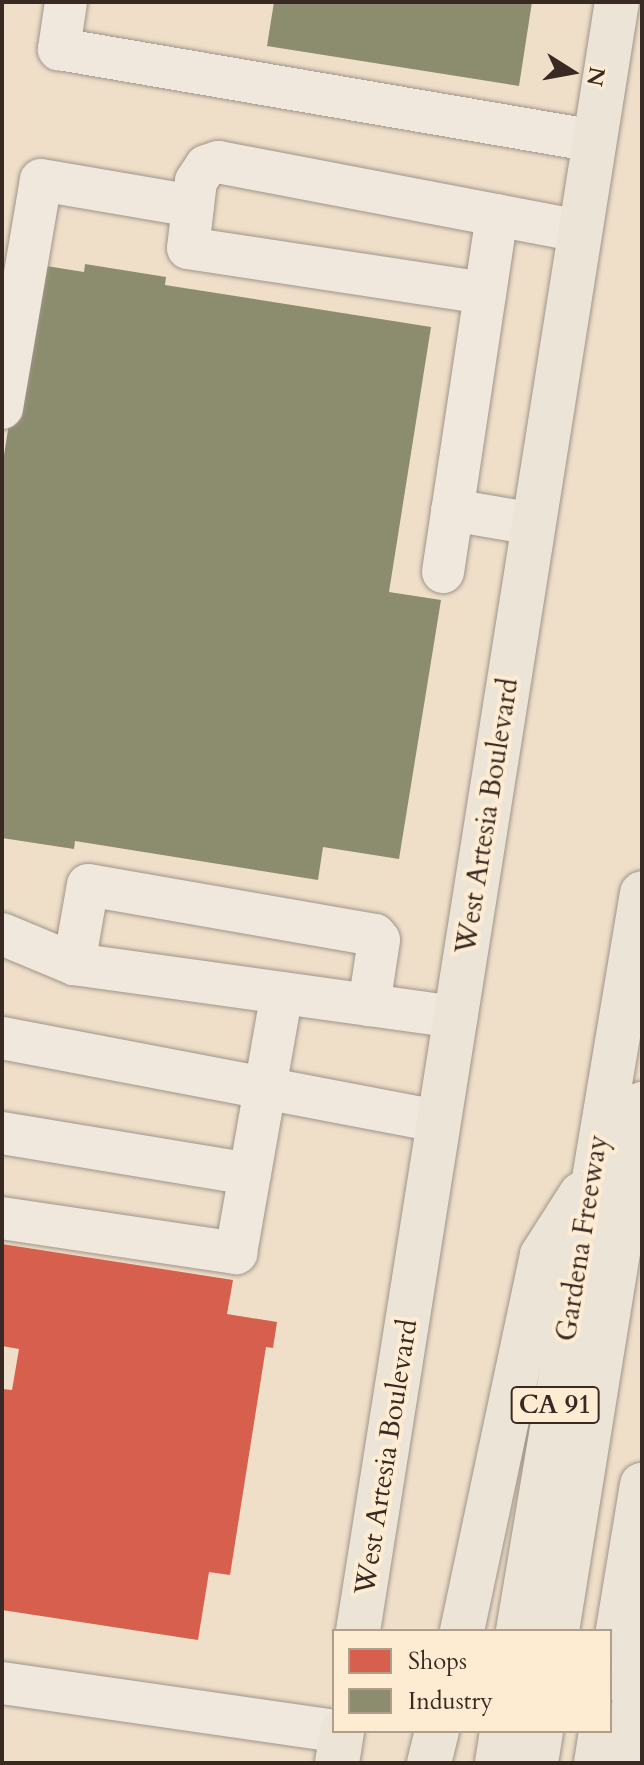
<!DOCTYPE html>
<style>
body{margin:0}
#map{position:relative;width:644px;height:1765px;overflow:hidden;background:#efdfc9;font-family:Cardo,serif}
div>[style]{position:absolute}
.shops>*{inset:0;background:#d6604d}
.industry>*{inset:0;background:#8c8c6e}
.roads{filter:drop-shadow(0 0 2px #a09589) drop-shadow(0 0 2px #a09589)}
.minor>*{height:42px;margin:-21px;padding:0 21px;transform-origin:21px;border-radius:21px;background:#f0e8dd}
.major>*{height:44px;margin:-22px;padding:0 22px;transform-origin:22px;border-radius:22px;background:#ece4d7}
.highway>*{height:44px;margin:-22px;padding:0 22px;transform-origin:22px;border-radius:22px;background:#ece4d7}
span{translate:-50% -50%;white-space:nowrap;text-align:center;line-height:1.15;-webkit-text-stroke:8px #feecd2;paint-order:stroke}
.shield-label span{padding:2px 6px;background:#feecd2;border:2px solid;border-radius:6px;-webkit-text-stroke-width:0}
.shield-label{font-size:26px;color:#392923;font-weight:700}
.street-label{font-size:28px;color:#392923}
.frame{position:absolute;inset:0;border:4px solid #392923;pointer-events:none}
.legend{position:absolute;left:332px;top:1629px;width:280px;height:104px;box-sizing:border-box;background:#feecd2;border:2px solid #af9e8c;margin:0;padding:10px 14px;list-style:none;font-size:24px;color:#392923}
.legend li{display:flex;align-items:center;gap:16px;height:40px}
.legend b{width:40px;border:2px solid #af9e8c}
.north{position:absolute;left:532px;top:32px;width:80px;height:80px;-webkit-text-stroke:6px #feecd2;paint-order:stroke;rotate:101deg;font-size:22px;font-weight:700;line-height:32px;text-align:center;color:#392923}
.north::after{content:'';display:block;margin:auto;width:28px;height:36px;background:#392923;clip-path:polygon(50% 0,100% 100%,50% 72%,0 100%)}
</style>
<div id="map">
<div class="shops">
<i style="clip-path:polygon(2px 1244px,233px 1280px,227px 1314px,277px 1322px,273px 1348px,266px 1347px,230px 1575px,209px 1572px,198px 1640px,2px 1610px,2px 1389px,12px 1390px,19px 1349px,2px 1346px)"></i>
</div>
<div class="industry">
<i style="clip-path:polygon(274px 2px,532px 2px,519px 86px,267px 46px)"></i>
<i style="clip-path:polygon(34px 264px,84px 272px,85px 264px,166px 277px,165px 285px,431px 327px,389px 592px,441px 600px,399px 859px,323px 847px,318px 880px,75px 841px,74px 849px,2px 838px,2px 468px)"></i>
</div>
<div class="roads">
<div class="minor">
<i style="left:66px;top:2px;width:48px;rotate:98.5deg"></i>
<i style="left:59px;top:49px;width:544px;rotate:9.74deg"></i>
<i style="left:485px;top:293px;width:300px;rotate:-171.4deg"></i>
<i style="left:188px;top:248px;width:67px;rotate:-83.2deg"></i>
<i style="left:196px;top:181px;width:18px;rotate:-56deg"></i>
<i style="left:206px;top:166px;width:13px;rotate:-18deg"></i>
<i style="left:218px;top:162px;width:369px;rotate:10.8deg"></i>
<i style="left:2px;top:408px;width:231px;rotate:-80.3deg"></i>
<i style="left:41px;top:180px;width:154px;rotate:9.7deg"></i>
<i style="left:452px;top:510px;width:83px;rotate:9.7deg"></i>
<i style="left:443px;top:572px;width:361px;rotate:-81.4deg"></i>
<i style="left:2px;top:934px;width:78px;rotate:22.6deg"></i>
<i style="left:74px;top:964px;width:386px;rotate:7.9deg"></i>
<i style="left:74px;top:964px;width:80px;rotate:-80deg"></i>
<i style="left:88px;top:885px;width:291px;rotate:9.9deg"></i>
<i style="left:375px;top:935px;width:6px;rotate:51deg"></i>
<i style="left:379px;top:940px;width:66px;rotate:98.7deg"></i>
<i style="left:2px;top:1038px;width:445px;rotate:10.8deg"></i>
<i style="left:2px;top:1133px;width:251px;rotate:9.4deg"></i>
<i style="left:2px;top:1218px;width:237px;rotate:8.5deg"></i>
<i style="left:236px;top:1253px;width:264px;rotate:-80deg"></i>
<i style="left:2px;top:1683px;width:344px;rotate:8.2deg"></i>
</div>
<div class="major">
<i style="left:358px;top:1631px;width:1649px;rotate:-80.97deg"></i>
<i style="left:337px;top:1763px;width:32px;rotate:-81deg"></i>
</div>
<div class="highway">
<i style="left:462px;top:1631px;width:384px;rotate:-78deg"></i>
<i style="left:542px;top:1255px;width:72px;rotate:-57.4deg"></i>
<i style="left:518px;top:1631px;width:748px;rotate:-80.46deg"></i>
<i style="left:557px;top:1631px;width:534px;rotate:-80.84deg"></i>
<i style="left:610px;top:1678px;width:196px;rotate:-80.6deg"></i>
<i style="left:429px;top:1763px;width:33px;rotate:-76deg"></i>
<i style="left:497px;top:1763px;width:32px;rotate:-81deg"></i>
<i style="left:536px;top:1763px;width:32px;rotate:-81deg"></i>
<i style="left:596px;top:1763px;width:32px;rotate:-81deg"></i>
<i style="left:629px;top:1763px;width:125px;rotate:-85deg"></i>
</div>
</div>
<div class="shield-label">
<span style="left:555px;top:1405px">CA 91</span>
</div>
<div class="street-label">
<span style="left:487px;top:816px;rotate:-81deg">West Artesia Boulevard</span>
<span style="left:582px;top:1238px;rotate:-81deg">Gardena Freeway</span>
<span style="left:386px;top:1457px;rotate:-81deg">West Artesia Boulevard</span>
</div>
<div class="frame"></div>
<ul class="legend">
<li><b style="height:22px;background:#d6604d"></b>Shops</li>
<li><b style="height:22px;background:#8c8c6e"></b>Industry</li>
</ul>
<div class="north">N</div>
</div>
